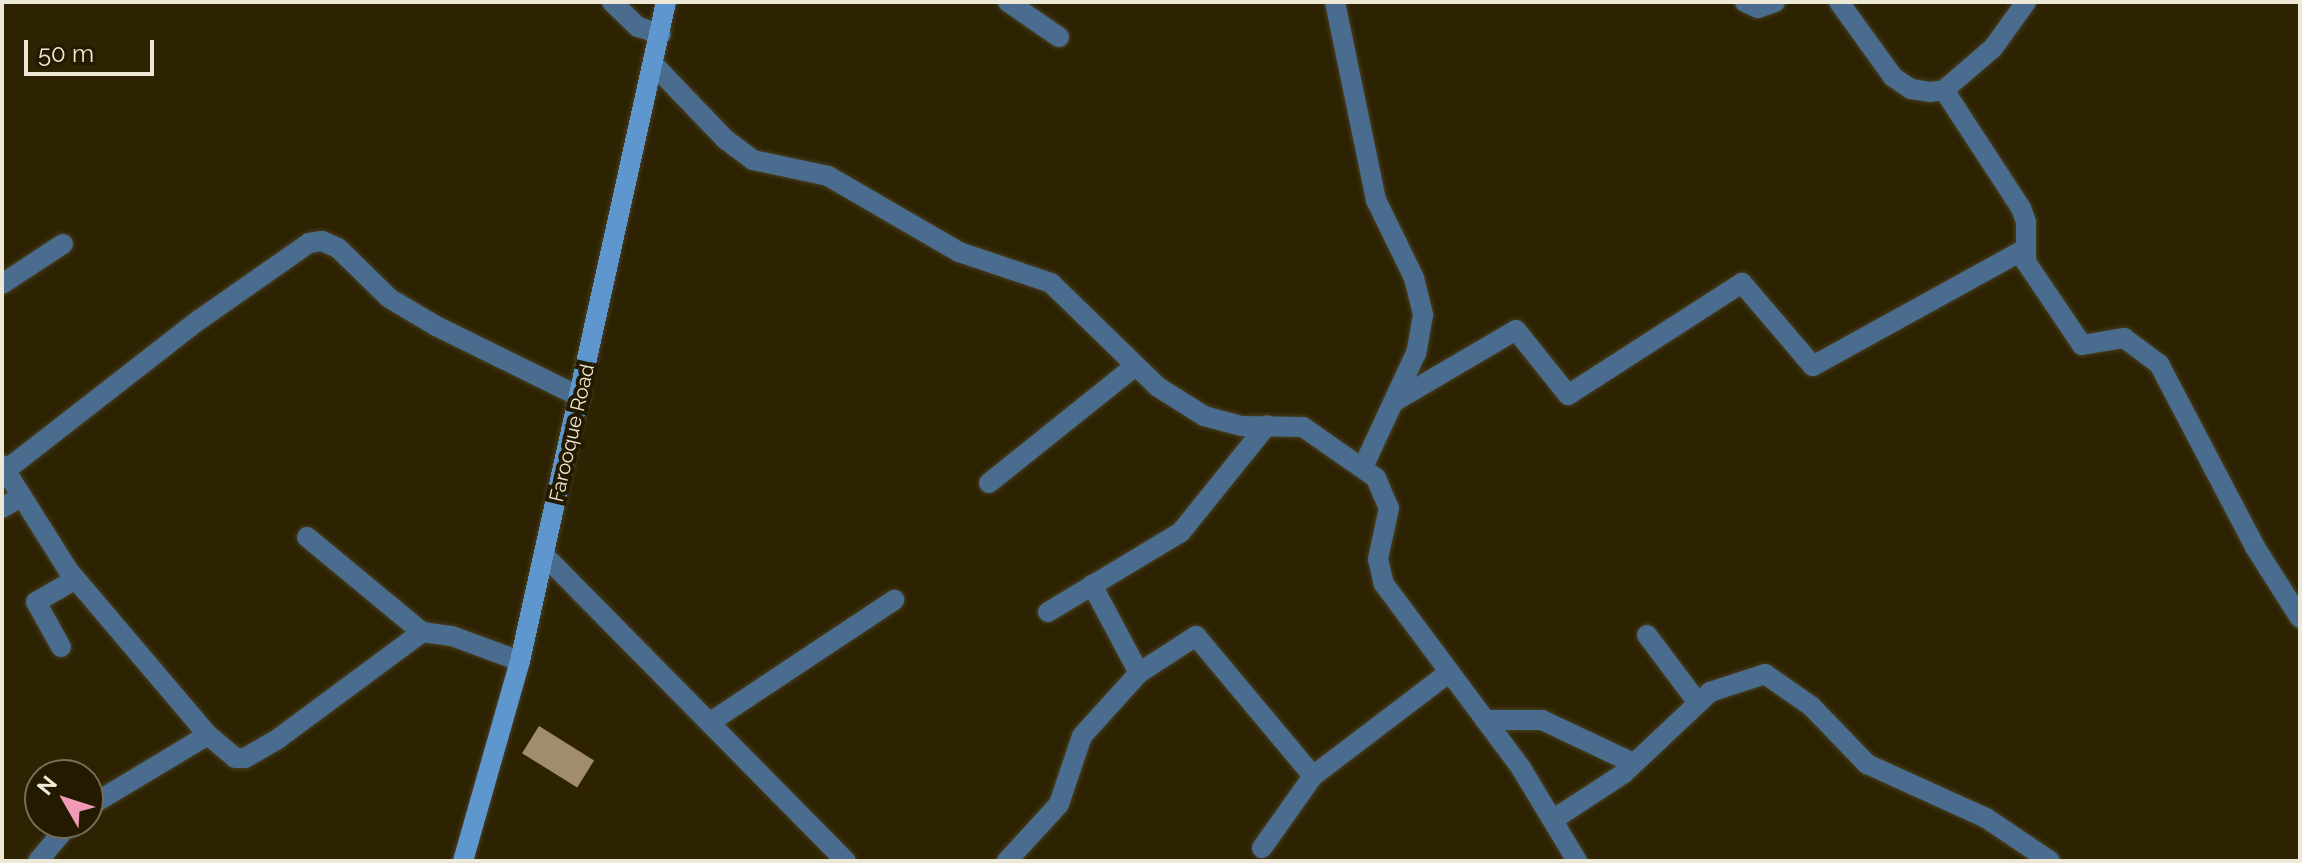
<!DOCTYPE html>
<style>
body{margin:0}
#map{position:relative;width:2302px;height:863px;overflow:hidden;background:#2d2303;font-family:Raleway,sans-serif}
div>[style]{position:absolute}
.building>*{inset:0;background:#a18d6e;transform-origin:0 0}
.roads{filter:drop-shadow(0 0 2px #483f21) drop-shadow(0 0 2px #483f21)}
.minor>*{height:20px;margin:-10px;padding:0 10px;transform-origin:10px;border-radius:10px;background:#4a6d8f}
.secondary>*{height:20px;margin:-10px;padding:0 10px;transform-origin:10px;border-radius:10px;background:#5d97cd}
span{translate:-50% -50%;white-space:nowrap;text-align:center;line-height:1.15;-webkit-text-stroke:8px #231a00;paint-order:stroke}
.street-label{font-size:20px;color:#eee8d6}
.frame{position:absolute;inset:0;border:4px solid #eee8d6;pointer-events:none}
.north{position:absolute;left:24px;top:759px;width:80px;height:80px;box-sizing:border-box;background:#231a00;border:2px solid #746c56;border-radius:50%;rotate:309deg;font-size:22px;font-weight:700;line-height:32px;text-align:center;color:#eee8d6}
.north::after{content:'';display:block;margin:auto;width:28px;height:36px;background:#f09ab5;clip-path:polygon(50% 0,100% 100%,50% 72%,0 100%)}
.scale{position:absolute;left:24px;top:40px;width:130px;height:36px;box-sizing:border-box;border:4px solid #eee8d6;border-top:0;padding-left:10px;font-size:24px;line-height:28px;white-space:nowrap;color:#eee8d6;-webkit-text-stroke:6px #231a00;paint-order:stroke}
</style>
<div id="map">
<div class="building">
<i style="left:539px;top:726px;width:65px;height:32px;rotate:32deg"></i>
</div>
<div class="roads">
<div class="minor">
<i style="left:612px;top:2px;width:36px;rotate:44deg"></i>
<i style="left:638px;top:27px;width:24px;rotate:17deg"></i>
<i style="left:1008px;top:2px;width:62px;rotate:34.5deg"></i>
<i style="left:1335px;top:2px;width:202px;rotate:78.3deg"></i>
<i style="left:1376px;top:200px;width:87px;rotate:64deg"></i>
<i style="left:1414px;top:278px;width:38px;rotate:76deg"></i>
<i style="left:1423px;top:315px;width:39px;rotate:100deg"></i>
<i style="left:1416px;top:353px;width:126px;rotate:114.9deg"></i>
<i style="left:1745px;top:2px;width:14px;rotate:25deg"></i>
<i style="left:1758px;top:8px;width:18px;rotate:-19deg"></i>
<i style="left:1839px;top:2px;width:92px;rotate:54.2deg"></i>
<i style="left:1893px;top:77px;width:22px;rotate:34deg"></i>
<i style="left:1911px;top:89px;width:19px;rotate:9deg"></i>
<i style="left:1930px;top:92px;width:14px;rotate:-8deg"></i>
<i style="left:1944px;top:90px;width:65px;rotate:-40.6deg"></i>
<i style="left:1993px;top:48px;width:57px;rotate:-54.3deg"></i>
<i style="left:655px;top:66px;width:101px;rotate:46.2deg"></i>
<i style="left:725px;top:139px;width:35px;rotate:37deg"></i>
<i style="left:753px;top:160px;width:77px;rotate:12deg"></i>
<i style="left:828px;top:176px;width:151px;rotate:30.1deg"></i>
<i style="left:959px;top:252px;width:97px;rotate:18.6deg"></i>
<i style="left:1051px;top:283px;width:149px;rotate:44.2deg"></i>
<i style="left:1158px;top:387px;width:54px;rotate:32.2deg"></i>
<i style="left:1204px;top:416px;width:39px;rotate:15deg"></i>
<i style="left:1242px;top:426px;width:61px;rotate:0.9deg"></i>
<i style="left:1303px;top:427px;width:89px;rotate:34.9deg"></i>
<i style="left:1376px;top:478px;width:33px;rotate:67deg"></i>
<i style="left:1389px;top:508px;width:52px;rotate:102.2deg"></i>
<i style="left:1378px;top:559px;width:26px;rotate:77deg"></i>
<i style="left:1384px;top:584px;width:229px;rotate:53.3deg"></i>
<i style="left:1521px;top:768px;width:109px;rotate:58.9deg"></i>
<i style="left:1944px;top:90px;width:141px;rotate:56.9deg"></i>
<i style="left:2021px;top:208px;width:15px;rotate:70deg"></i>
<i style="left:2026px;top:222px;width:40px;rotate:90deg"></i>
<i style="left:2026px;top:262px;width:100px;rotate:56deg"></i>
<i style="left:2082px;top:345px;width:43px;rotate:-9.5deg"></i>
<i style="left:2124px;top:338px;width:44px;rotate:36.6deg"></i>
<i style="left:2159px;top:364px;width:207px;rotate:62.3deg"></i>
<i style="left:2255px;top:547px;width:84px;rotate:57.6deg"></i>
<i style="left:2px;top:284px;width:73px;rotate:-33.3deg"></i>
<i style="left:1395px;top:401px;width:140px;rotate:-30.4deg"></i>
<i style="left:1516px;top:330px;width:83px;rotate:51.3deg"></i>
<i style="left:1568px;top:395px;width:207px;rotate:-32.8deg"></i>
<i style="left:1742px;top:283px;width:109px;rotate:49.5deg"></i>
<i style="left:1813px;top:366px;width:240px;rotate:-28.9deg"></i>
<i style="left:2px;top:465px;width:124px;rotate:57.8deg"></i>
<i style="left:68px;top:570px;width:216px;rotate:49.7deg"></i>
<i style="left:208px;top:735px;width:35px;rotate:40deg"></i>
<i style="left:235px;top:758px;width:10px"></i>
<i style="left:245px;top:758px;width:39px;rotate:-30deg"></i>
<i style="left:279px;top:738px;width:178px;rotate:-36.5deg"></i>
<i style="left:422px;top:632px;width:30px;rotate:8deg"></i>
<i style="left:452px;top:636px;width:72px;rotate:20.2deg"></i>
<i style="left:6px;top:470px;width:244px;rotate:-37.9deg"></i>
<i style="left:199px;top:320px;width:134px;rotate:-35deg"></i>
<i style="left:309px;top:243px;width:13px;rotate:-9deg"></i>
<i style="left:322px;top:241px;width:17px;rotate:24deg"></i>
<i style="left:338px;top:248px;width:71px;rotate:44.4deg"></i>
<i style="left:389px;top:298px;width:55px;rotate:30.8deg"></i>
<i style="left:436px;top:326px;width:161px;rotate:26.2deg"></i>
<i style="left:989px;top:483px;width:187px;rotate:-38.7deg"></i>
<i style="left:2px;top:508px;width:23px;rotate:-31deg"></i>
<i style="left:307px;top:537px;width:149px;rotate:39.6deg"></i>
<i style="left:544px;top:555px;width:430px;rotate:45.4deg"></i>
<i style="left:1048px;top:612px;width:155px;rotate:-31deg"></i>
<i style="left:1181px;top:532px;width:137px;rotate:-51.2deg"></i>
<i style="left:1647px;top:635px;width:85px;rotate:53.1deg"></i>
<i style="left:61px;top:647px;width:51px;rotate:-119.1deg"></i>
<i style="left:36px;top:602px;width:46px;rotate:-29.9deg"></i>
<i style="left:1139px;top:673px;width:68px;rotate:-33deg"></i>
<i style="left:1196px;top:636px;width:182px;rotate:50.1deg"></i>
<i style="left:1485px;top:720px;width:57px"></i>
<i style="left:1542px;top:720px;width:98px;rotate:25.3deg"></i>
<i style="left:712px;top:721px;width:219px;rotate:-33.6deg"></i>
<i style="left:88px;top:807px;width:140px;rotate:-31deg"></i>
<i style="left:1554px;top:819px;width:82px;rotate:-33.1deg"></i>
<i style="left:1623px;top:774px;width:120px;rotate:-43.3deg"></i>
<i style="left:1710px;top:692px;width:58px;rotate:-18.1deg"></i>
<i style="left:1765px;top:674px;width:56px;rotate:34.8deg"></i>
<i style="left:1811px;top:706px;width:81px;rotate:46deg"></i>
<i style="left:1867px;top:764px;width:131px;rotate:24.4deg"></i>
<i style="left:1986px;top:818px;width:77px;rotate:33.9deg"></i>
<i style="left:1262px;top:848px;width:88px;rotate:-54.7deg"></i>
<i style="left:1313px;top:776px;width:170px;rotate:-37.3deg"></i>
<i style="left:38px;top:861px;width:50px;rotate:-49.9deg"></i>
<i style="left:1007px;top:861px;width:77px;rotate:-47.6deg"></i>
<i style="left:1059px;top:804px;width:72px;rotate:-71.3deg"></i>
<i style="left:1082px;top:736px;width:85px;rotate:-47.9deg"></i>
<i style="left:1139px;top:673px;width:100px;rotate:-118.1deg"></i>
</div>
<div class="secondary">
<i style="left:463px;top:861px;width:208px;rotate:-74.1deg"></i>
<i style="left:520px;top:661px;width:675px;rotate:-77.51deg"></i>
</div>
</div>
<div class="street-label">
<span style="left:572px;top:433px;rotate:-77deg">Farooque Road</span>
</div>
<div class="frame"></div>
<div class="north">N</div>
<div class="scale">50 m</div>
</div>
